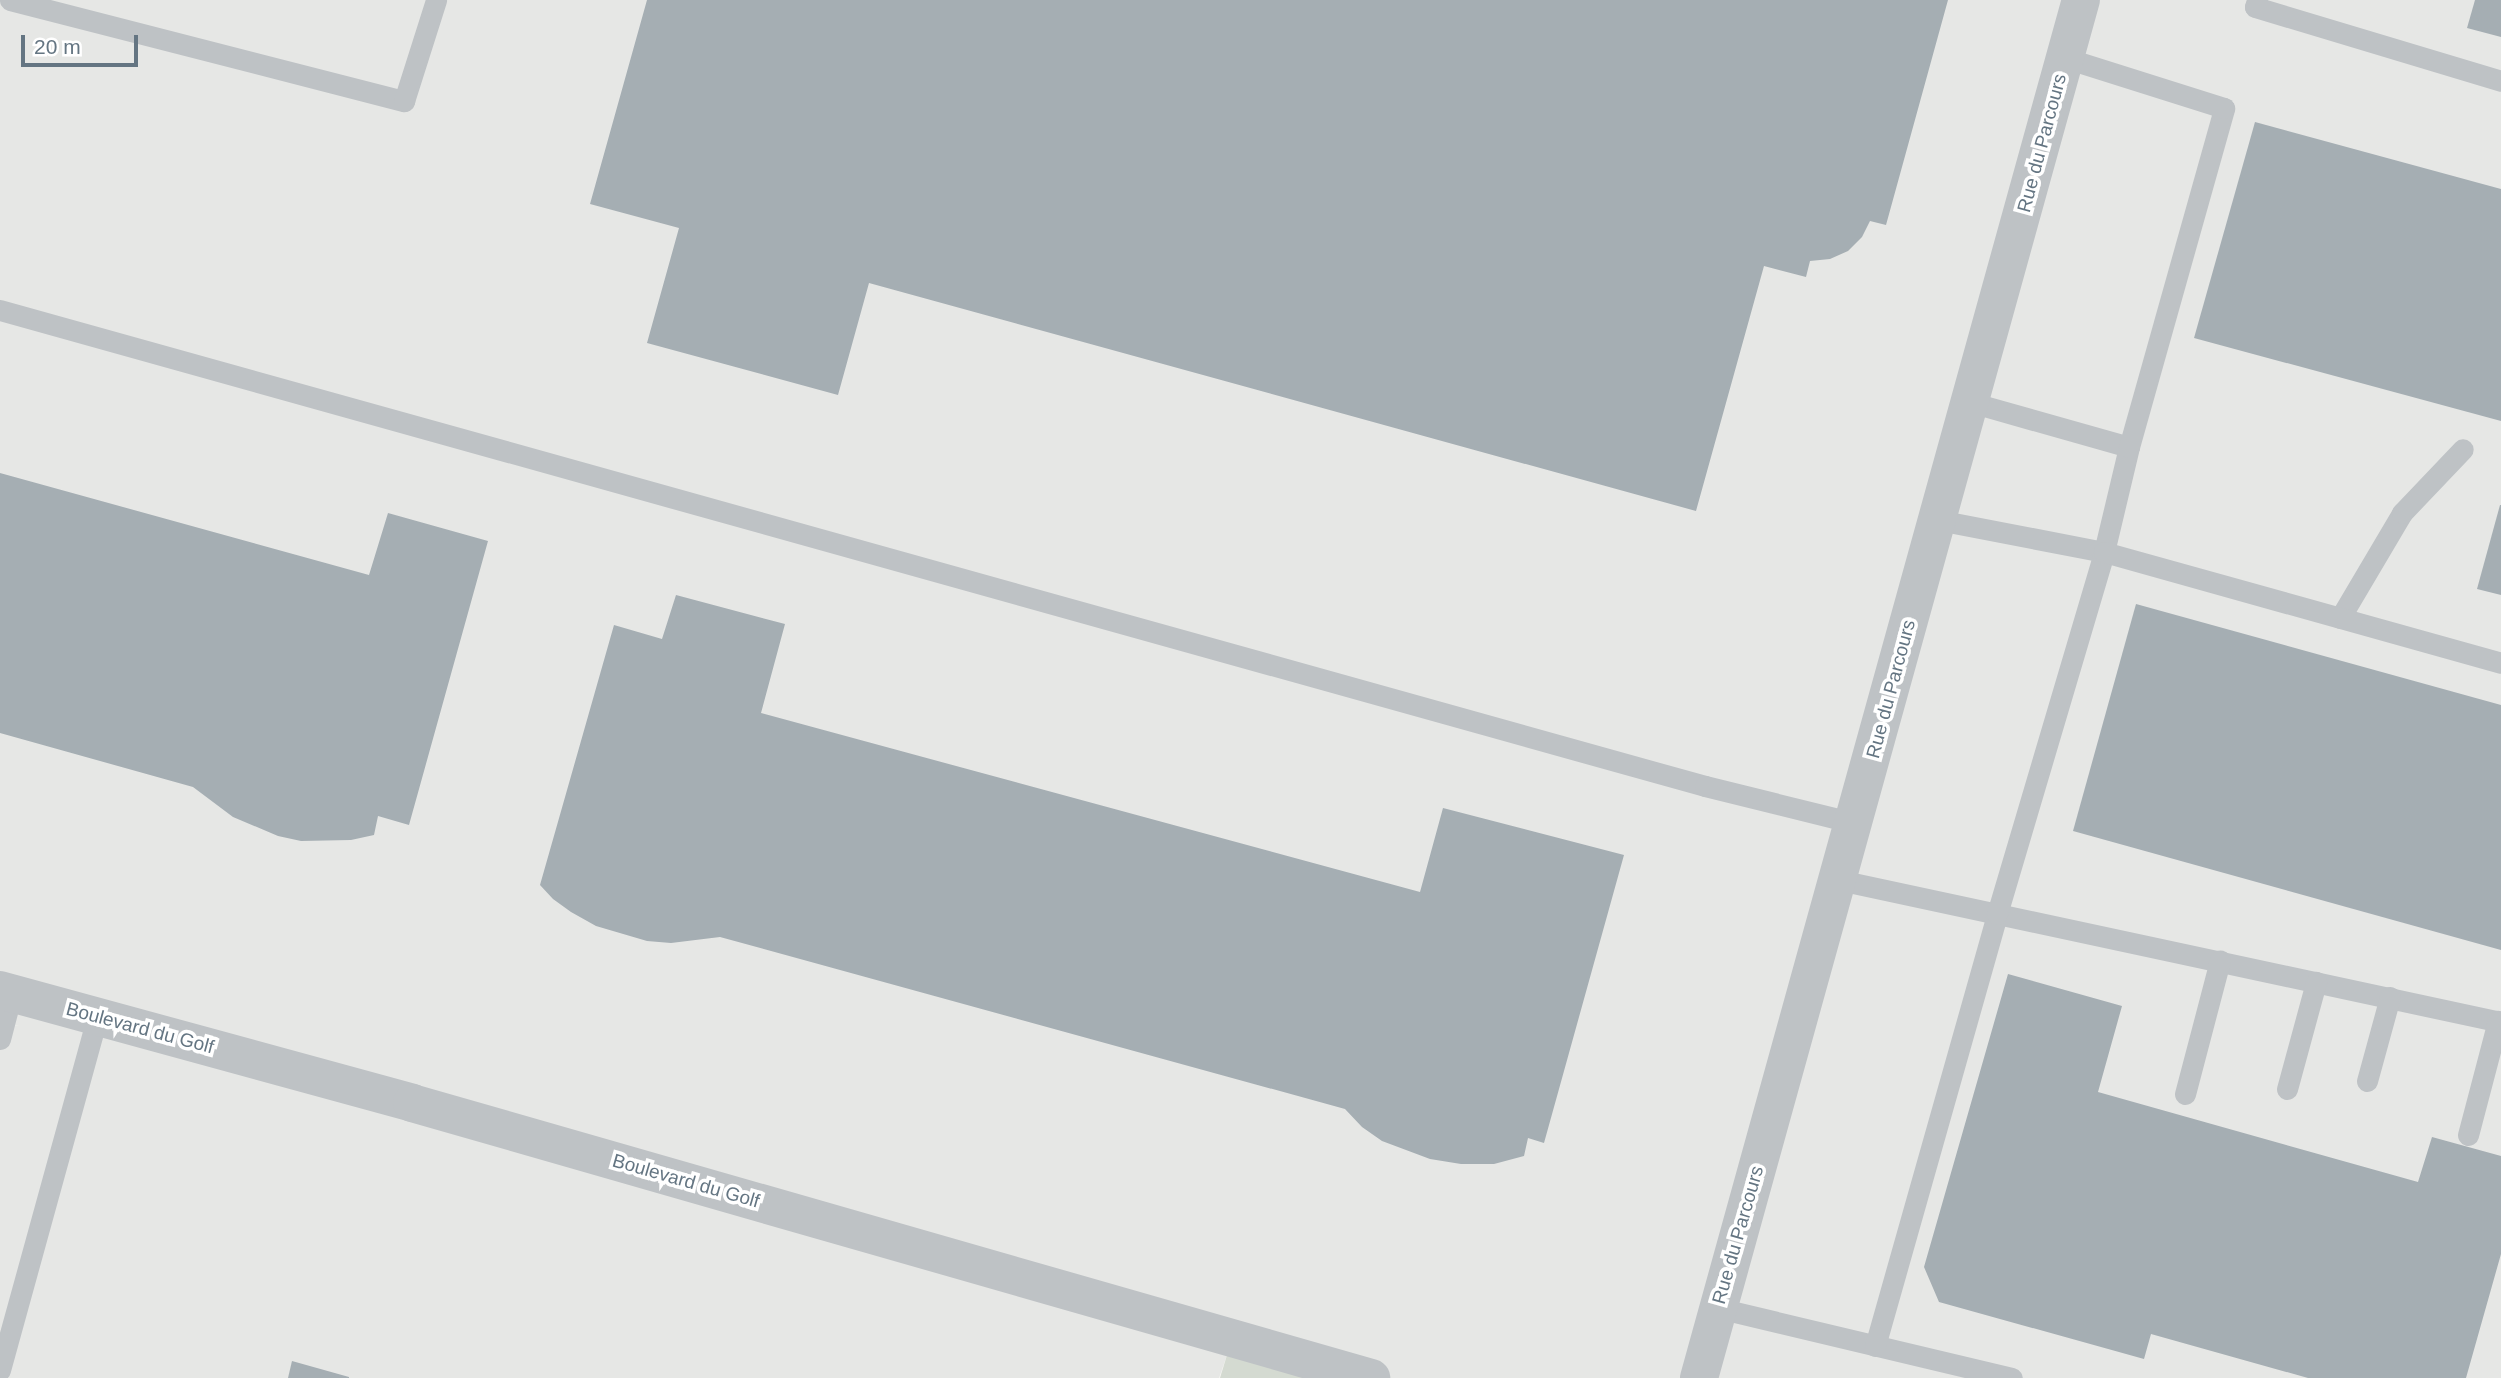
<!DOCTYPE html>
<style>
body{margin:0}
#map{position:relative;width:2501px;height:1378px;overflow:hidden;background:#f5f5f1;font-family:Arial,sans-serif}
div>[style]{position:absolute}
.built>*{inset:0;background:#e6e7e5}
.green>*{inset:0;background:#d4dad1}
.building>*{inset:0;background:#a5aeb3}
.service>*{height:21px;margin:-10.5px;padding:0 10.5px;transform-origin:10.5px;border-radius:10.5px;background:#bec2c5}
.minor>*{height:38px;margin:-19px;padding:0 19px;transform-origin:19px;border-radius:19px;background:#bec2c5}
.tertiary>*{height:38px;margin:-19px;padding:0 19px;transform-origin:19px;border-radius:19px;background:#bec2c5}
span{translate:-50% -50%;white-space:nowrap;text-align:center;line-height:1.15;-webkit-text-stroke:7px #fff;paint-order:stroke}
.street-label{font-size:19px;color:#647582}
.scale{position:absolute;left:21px;top:35px;width:117px;height:32px;box-sizing:border-box;border:4px solid #647582;border-top:0;padding-left:9px;font-size:21px;line-height:24px;white-space:nowrap;color:#647582;-webkit-text-stroke:5px #fff;paint-order:stroke}
</style>
<div id="map">
<div class="built">
<i style="clip-path:polygon(0 0,2501px 0,2501px 1378px,1309px 1378px,1227px 1355px,1219px 1378px,0 1378px,0 1022px,19px 1026px,0 1020px)"></i>
</div>
<div class="green">
<i style="clip-path:polygon(1227px 1355px,1318px 1378px,1220px 1378px)"></i>
</div>
<div class="building">
<i style="clip-path:polygon(647px 0,1948px 0,1886px 225px,1870px 221px,1862px 237px,1848px 251px,1830px 259px,1810px 261px,1806px 277px,1764px 266px,1696px 511px,869px 283px,838px 395px,647px 343px,679px 228px,590px 204px)"></i>
<i style="clip-path:polygon(2475px 0,2501px 0,2501px 37px,2467px 28px)"></i>
<i style="clip-path:polygon(2255px 122px,2501px 189px,2501px 421px,2194px 338px)"></i>
<i style="clip-path:polygon(0 473px,369px 575px,388px 513px,488px 541px,409px 825px,378px 816px,374px 835px,351px 840px,301px 841px,278px 836px,233px 817px,193px 787px,0 733px)"></i>
<i style="clip-path:polygon(2500px 505px,2501px 505px,2501px 595px,2477px 589px)"></i>
<i style="clip-path:polygon(676px 595px,785px 624px,761px 713px,1420px 892px,1443px 808px,1624px 855px,1544px 1143px,1528px 1138px,1524px 1156px,1494px 1164px,1461px 1164px,1430px 1159px,1382px 1141px,1362px 1127px,1345px 1109px,720px 937px,671px 943px,647px 941px,596px 926px,571px 912px,553px 899px,540px 885px,614px 625px,662px 639px)"></i>
<i style="clip-path:polygon(2136px 604px,2501px 705px,2501px 950px,2073px 831px)"></i>
<i style="clip-path:polygon(2008px 974px,2122px 1006px,2098px 1092px,2418px 1182px,2432px 1137px,2501px 1156px,2501px 1254px,2466px 1378px,2308px 1378px,2151px 1334px,2144px 1359px,1939px 1302px,1924px 1267px)"></i>
<i style="clip-path:polygon(292px 1361px,349px 1377px,349px 1378px,288px 1378px)"></i>
</div>
<div class="service">
<i style="left:10px;top:0;width:407px;rotate:14.4deg"></i>
<i style="left:404px;top:101px;width:106px;rotate:-72.4deg"></i>
<i style="left:2257px;top:0;width:7px;rotate:106deg"></i>
<i style="left:2255px;top:7px;width:257px;rotate:16.7deg"></i>
<i style="left:0;top:310px;width:1770px;rotate:15.6deg"></i>
<i style="left:1705px;top:786px;width:154px;rotate:13.9deg"></i>
<i style="left:1970px;top:402px;width:165px;rotate:15.8deg"></i>
<i style="left:1938px;top:520px;width:169px;rotate:10.9deg"></i>
<i style="left:2104px;top:552px;width:108px;rotate:-76.6deg"></i>
<i style="left:2129px;top:447px;width:352px;rotate:-74.3deg"></i>
<i style="left:2224px;top:108px;width:167px;rotate:-162.5deg"></i>
<i style="left:2340px;top:618px;width:122px;rotate:-59.4deg"></i>
<i style="left:2402px;top:513px;width:88px;rotate:-46.4deg"></i>
<i style="left:1839px;top:880px;width:677px;rotate:12.11deg"></i>
<i style="left:0;top:1039px;width:48px;rotate:-75.4deg"></i>
<i style="left:2367px;top:1081px;width:87px;rotate:-74.7deg"></i>
<i style="left:2287px;top:1089px;width:111px;rotate:-74.8deg"></i>
<i style="left:2185px;top:1094px;width:138px;rotate:-75.3deg"></i>
<i style="left:2468px;top:1135px;width:118px;rotate:-75.3deg"></i>
<i style="left:1718px;top:1308px;width:302px;rotate:13.4deg"></i>
<i style="left:1875px;top:1346px;width:449px;rotate:-74.2deg"></i>
<i style="left:1997px;top:914px;width:377px;rotate:-73.5deg"></i>
<i style="left:2104px;top:552px;width:412px;rotate:15.6deg"></i>
<i style="left:0;top:1370px;width:366px;rotate:-74.6deg"></i>
</div>
<div class="minor">
<i style="left:1699px;top:1378px;width:1430px;rotate:-74.51deg"></i>
</div>
<div class="tertiary">
<i style="left:0;top:990px;width:427px;rotate:15.3deg"></i>
<i style="left:412px;top:1103px;width:998px;rotate:16deg"></i>
</div>
<div class="street-label">
<span style="left:2042px;top:143px;rotate:-75deg">Rue du Parcours</span>
<span style="left:1891px;top:689px;rotate:-75deg">Rue du Parcours</span>
<span style="left:140px;top:1028px;rotate:15deg">Boulevard du Golf</span>
<span style="left:686px;top:1181px;rotate:16deg">Boulevard du Golf</span>
<span style="left:1738px;top:1235px;rotate:-74deg">Rue du Parcours</span>
</div>
<div class="scale">20 m</div>
</div>
